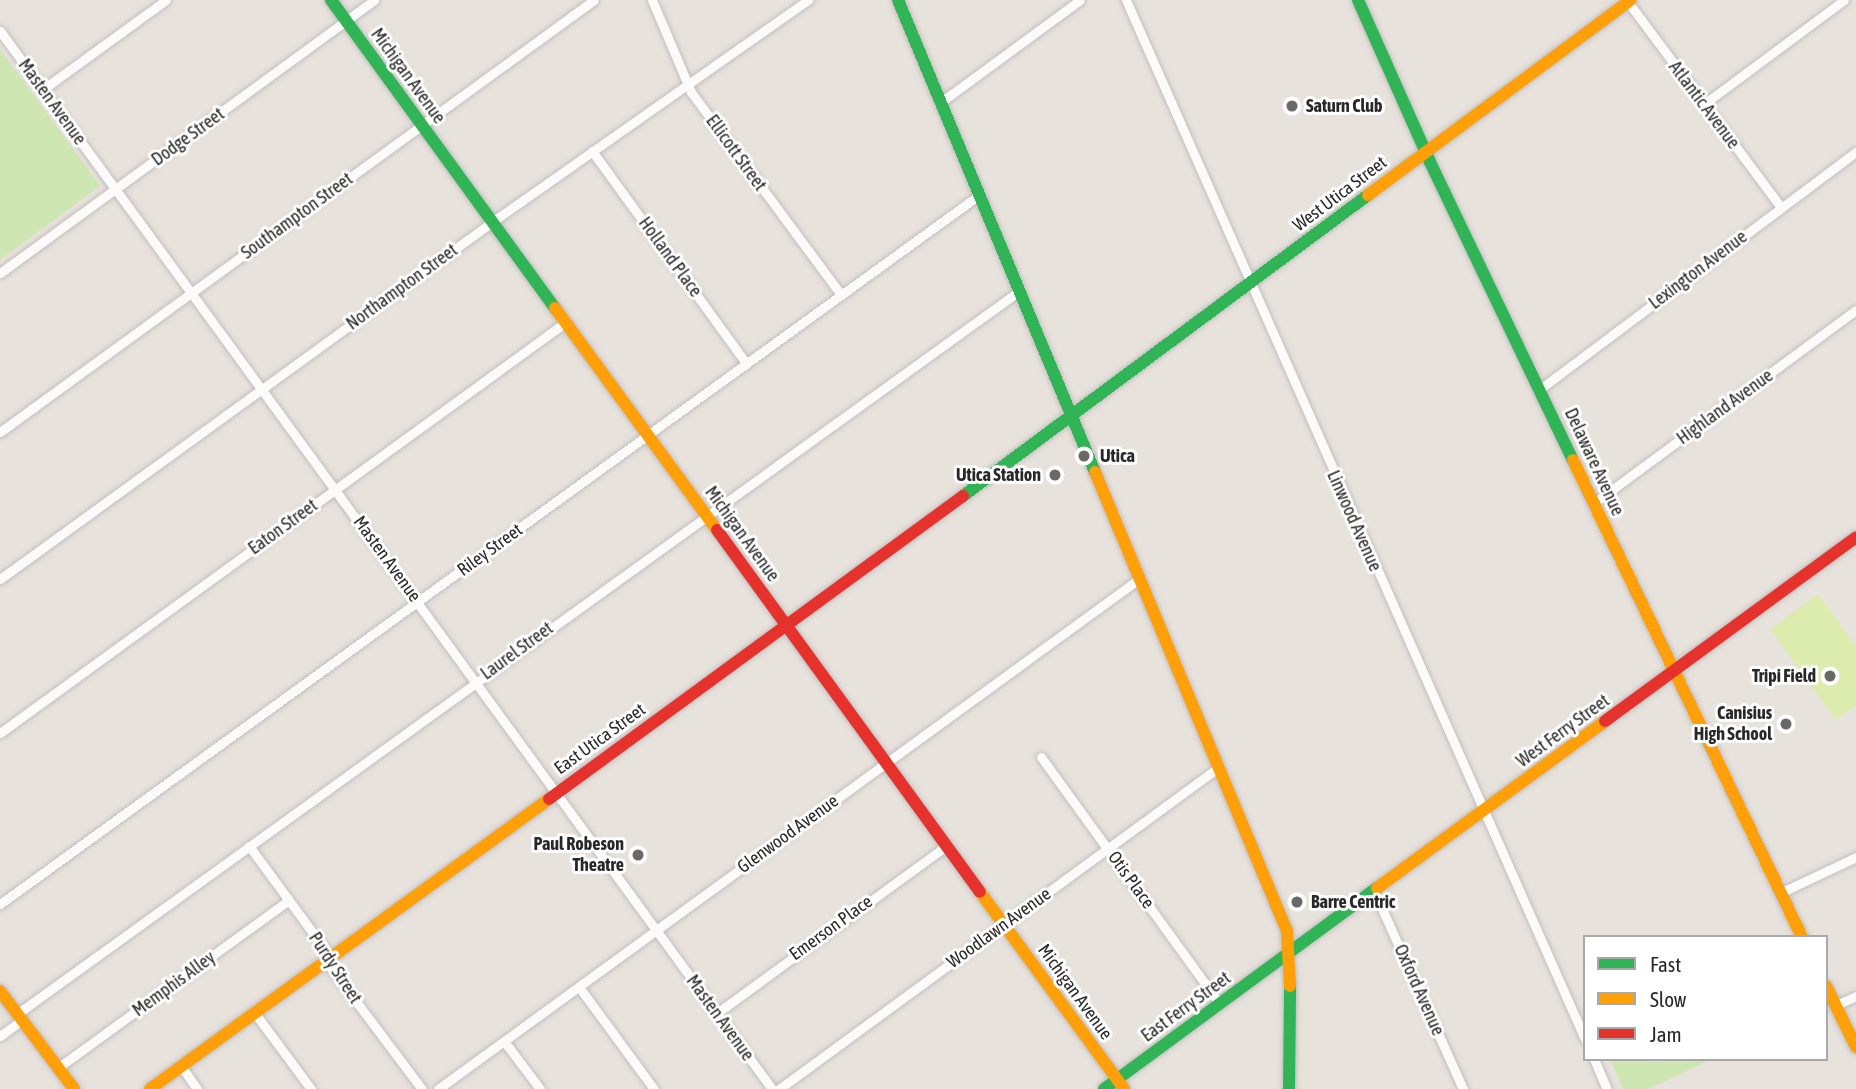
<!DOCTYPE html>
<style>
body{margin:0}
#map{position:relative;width:1856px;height:1089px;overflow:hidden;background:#e8e2dc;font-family:"Asap Condensed",sans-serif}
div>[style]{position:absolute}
.green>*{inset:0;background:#cee6b2}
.pitch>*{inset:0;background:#dcebae}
.roads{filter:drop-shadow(0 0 2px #c0bfbf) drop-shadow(0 0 2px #c0bfbf)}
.street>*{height:9px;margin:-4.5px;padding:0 4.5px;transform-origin:4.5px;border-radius:4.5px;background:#fcfbfa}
.fast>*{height:12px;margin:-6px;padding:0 6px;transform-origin:6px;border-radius:6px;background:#30b455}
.slow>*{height:12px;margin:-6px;padding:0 6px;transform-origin:6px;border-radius:6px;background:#ff9f0a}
.jam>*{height:12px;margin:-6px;padding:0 6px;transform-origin:6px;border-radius:6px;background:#e5322d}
.dots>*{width:19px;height:19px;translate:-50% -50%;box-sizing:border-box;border:4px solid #fff;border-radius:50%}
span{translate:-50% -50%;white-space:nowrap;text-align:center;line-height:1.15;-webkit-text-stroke:6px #fff;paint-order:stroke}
.street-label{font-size:18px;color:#282828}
.poi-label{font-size:18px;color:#282828;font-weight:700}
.left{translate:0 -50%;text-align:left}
.right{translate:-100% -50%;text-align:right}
.legend{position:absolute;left:1583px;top:935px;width:245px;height:126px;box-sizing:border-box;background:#fff;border:2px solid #a9a9a9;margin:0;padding:9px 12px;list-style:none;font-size:21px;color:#282828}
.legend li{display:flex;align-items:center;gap:14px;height:35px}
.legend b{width:35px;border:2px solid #a9a9a9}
</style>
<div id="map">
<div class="green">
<i style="clip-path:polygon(0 49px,100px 186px,0 260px)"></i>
<i style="clip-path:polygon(1617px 1059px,1712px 1059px,1648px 1089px,1623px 1089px,1611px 1062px)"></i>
</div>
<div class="pitch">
<i style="clip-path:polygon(1818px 594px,1856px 646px,1856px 705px,1836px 720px,1770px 629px)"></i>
</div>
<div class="roads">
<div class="street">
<i style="left:652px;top:0;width:100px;rotate:67deg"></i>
<i style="left:691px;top:92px;width:252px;rotate:53.5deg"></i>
<i style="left:1126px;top:0;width:1136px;rotate:66.17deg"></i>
<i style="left:1628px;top:2px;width:256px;rotate:53.3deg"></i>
<i style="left:0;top:31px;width:1310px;rotate:53.88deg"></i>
<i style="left:42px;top:90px;width:153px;rotate:-36deg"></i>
<i style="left:941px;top:102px;width:172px;rotate:-36.3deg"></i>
<i style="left:1704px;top:104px;width:174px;rotate:-36.6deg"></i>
<i style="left:592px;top:151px;width:263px;rotate:54deg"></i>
<i style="left:0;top:273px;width:463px;rotate:-36.1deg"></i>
<i style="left:1540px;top:389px;width:395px;rotate:-36.9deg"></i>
<i style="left:0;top:432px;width:734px;rotate:-36.03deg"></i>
<i style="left:1594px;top:503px;width:325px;rotate:-36.4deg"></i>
<i style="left:0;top:579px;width:616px;rotate:-35.96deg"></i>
<i style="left:499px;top:217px;width:378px;rotate:-35.1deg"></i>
<i style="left:0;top:733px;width:699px;rotate:-35.99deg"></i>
<i style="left:1041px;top:757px;width:305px;rotate:54.1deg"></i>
<i style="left:249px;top:846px;width:130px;rotate:53.7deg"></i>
<i style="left:326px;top:951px;width:18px;rotate:74deg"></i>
<i style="left:331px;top:968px;width:151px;rotate:53.1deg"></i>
<i style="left:1374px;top:891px;width:217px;rotate:65.8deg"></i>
<i style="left:1780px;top:893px;width:84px;rotate:-25.3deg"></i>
<i style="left:0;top:904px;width:1209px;rotate:-35.91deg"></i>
<i style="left:579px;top:987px;width:127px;rotate:53.7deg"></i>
<i style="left:1836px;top:1005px;width:22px;rotate:-24deg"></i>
<i style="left:254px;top:1012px;width:96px;rotate:53.5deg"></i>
<i style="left:717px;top:1013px;width:285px;rotate:-36.1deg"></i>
<i style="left:17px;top:1014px;width:1236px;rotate:-35.81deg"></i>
<i style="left:0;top:1036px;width:27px;rotate:-36deg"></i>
<i style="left:504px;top:1041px;width:60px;rotate:53.1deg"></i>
<i style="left:1594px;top:1059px;width:33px;rotate:67deg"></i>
<i style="left:181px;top:1066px;width:28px;rotate:55deg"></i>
<i style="left:59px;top:1067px;width:284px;rotate:-36deg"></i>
<i style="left:438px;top:1089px;width:867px;rotate:-36.04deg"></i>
<i style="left:779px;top:1089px;width:545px;rotate:-36.2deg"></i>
</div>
<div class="fast">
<i style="left:331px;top:0;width:381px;rotate:54deg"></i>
<i style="left:898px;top:0;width:511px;rotate:67.35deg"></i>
<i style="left:1358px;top:0;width:177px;rotate:66deg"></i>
<i style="left:1430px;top:162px;width:331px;rotate:64.4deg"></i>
<i style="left:963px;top:496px;width:505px;rotate:-36.62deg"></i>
<i style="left:1104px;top:1089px;width:339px;rotate:-36.4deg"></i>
<i style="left:1289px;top:1089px;width:103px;rotate:-89.4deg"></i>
</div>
<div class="slow">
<i style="left:1368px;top:195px;width:327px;rotate:-36.6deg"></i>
<i style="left:555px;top:308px;width:275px;rotate:53.9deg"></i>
<i style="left:1573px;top:460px;width:529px;rotate:64.36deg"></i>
<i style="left:1095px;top:472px;width:498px;rotate:67.3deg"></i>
<i style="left:1287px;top:931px;width:55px;rotate:86.9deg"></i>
<i style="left:1377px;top:888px;width:283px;rotate:-36.2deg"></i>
<i style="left:980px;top:892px;width:244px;rotate:53.8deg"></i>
<i style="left:1826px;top:986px;width:68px;rotate:63.8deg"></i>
<i style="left:0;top:991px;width:123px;rotate:52.9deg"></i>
<i style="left:150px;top:1089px;width:493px;rotate:-36deg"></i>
</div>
<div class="jam">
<i style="left:717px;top:530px;width:447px;rotate:54deg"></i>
<i style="left:1605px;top:721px;width:311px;rotate:-36.2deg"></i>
<i style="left:549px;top:799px;width:513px;rotate:-36.2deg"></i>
</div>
</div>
<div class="dots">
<i style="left:1292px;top:106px;background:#6b6967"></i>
<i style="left:1084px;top:456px;background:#6b6967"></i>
<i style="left:1055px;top:475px;background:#6b6967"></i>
<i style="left:1830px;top:676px;background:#6b6967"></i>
<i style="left:1786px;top:724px;background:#6b6967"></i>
<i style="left:638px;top:855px;background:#6b6967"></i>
<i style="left:1297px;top:902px;background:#6b6967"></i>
</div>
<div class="street-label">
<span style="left:408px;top:76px;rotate:54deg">Michigan Avenue</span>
<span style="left:52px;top:102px;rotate:54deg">Masten Avenue</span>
<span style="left:1704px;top:105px;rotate:53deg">Atlantic Avenue</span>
<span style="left:188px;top:137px;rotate:-36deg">Dodge Street</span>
<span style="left:736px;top:153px;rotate:54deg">Ellicott Street</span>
<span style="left:1340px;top:194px;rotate:-37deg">West Utica Street</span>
<span style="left:297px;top:216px;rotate:-36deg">Southampton Street</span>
<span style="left:670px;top:257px;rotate:54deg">Holland Place</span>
<span style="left:1698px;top:270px;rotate:-37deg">Lexington Avenue</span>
<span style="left:402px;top:287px;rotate:-36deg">Northampton Street</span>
<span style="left:1725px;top:407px;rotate:-36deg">Highland Avenue</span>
<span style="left:1594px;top:462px;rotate:65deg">Delaware Avenue</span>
<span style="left:1354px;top:521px;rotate:66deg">Linwood Avenue</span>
<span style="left:283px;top:527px;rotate:-36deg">Eaton Street</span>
<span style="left:742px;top:534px;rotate:54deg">Michigan Avenue</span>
<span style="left:490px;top:550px;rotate:-36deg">Riley Street</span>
<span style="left:387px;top:559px;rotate:54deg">Masten Avenue</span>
<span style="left:517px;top:651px;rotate:-36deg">Laurel Street</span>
<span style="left:1563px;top:731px;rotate:-36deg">West Ferry Street</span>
<span style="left:600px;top:739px;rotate:-36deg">East Utica Street</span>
<span style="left:788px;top:834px;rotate:-36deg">Glenwood Avenue</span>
<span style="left:1131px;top:880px;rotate:54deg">Otis Place</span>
<span style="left:831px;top:928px;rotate:-36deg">Emerson Place</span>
<span style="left:999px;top:928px;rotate:-36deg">Woodlawn Avenue</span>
<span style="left:335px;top:968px;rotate:57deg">Purdy Street</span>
<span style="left:174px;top:984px;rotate:-36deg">Memphis Alley</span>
<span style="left:1419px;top:990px;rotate:66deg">Oxford Avenue</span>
<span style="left:1075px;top:992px;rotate:54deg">Michigan Avenue</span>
<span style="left:1186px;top:1007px;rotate:-36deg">East Ferry Street</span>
<span style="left:720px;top:1018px;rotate:54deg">Masten Avenue</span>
</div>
<div class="poi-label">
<span class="left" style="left:1306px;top:106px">Saturn Club</span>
<span class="left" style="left:1100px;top:456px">Utica</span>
<span class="right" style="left:1041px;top:475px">Utica Station</span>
<span class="right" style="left:1816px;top:676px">Tripi Field</span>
<span class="right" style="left:1772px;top:724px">Canisius<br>High School</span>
<span class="right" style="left:624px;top:855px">Paul Robeson<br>Theatre</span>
<span class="left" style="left:1311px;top:902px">Barre Centric</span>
</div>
<ul class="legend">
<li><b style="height:9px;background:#30b455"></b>Fast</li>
<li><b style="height:9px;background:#ff9f0a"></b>Slow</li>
<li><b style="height:9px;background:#e5322d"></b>Jam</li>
</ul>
</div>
